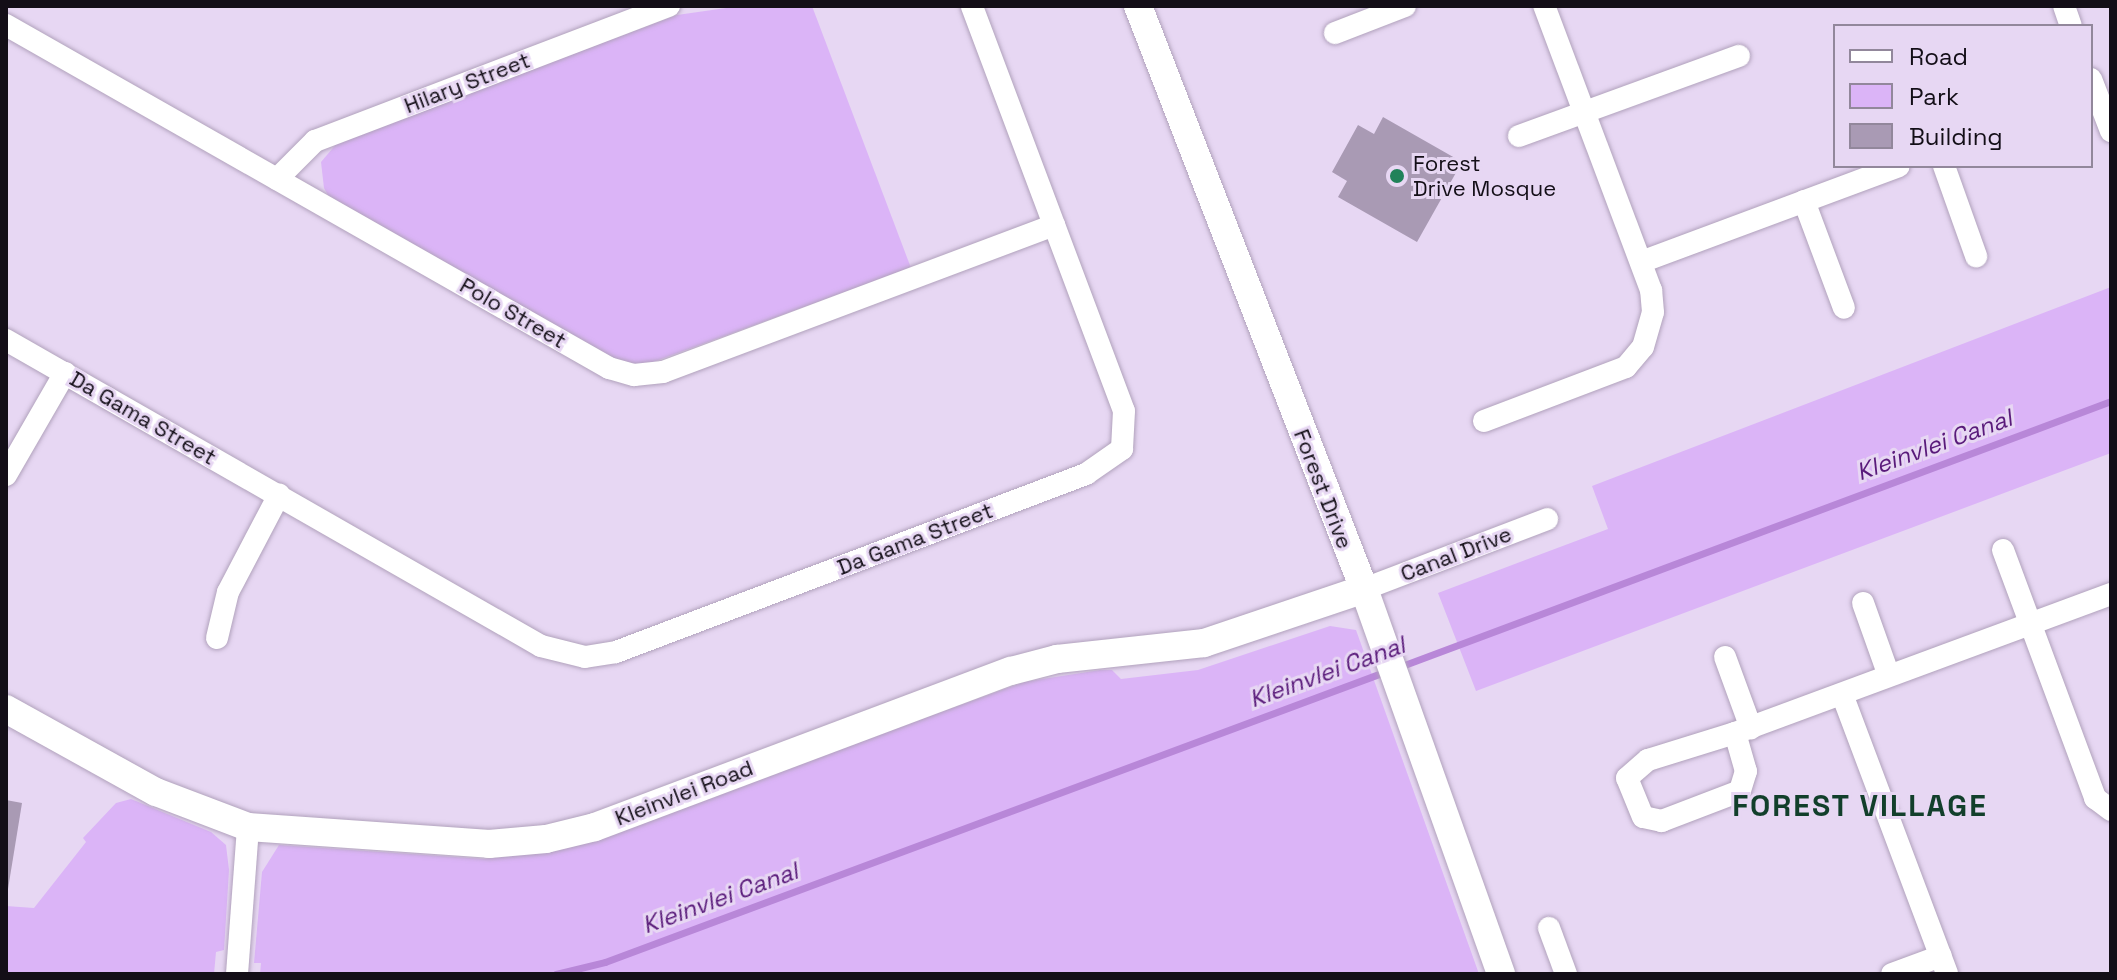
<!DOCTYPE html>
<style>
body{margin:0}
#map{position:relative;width:2117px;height:980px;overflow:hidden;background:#e7d7f3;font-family:"Space Grotesk",sans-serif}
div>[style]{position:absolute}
.green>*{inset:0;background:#dbb4f7}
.stream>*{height:7px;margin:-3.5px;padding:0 3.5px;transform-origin:3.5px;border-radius:3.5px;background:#b887d8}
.building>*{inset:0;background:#a99ab4}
.roads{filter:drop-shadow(0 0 2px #b1a2bc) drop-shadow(0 0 2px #b1a2bc)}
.minor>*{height:22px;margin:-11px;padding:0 11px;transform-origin:11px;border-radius:11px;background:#fff}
.tertiary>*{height:28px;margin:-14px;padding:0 14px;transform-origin:14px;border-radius:14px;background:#fff}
.dots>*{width:22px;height:22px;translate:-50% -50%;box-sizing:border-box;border:4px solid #e7d7f3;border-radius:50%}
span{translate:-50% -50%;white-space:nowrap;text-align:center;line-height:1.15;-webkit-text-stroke:6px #e7d7f3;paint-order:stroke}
.street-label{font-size:22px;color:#130e17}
.poi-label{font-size:22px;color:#130e17}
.left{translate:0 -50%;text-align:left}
.water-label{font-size:24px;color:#591a7a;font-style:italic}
.district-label{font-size:30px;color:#123f2b;font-weight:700;letter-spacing:2px}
.frame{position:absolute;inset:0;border:8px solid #130e17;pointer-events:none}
.legend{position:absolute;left:1833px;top:24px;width:260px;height:144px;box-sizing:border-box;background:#e7d7f3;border:2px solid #92879b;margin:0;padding:10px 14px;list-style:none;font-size:24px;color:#130e17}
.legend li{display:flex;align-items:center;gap:16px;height:40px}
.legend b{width:40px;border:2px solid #92879b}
</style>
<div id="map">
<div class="green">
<i style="clip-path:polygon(740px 6px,812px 6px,911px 268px,642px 366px,620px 363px,329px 197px,324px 188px,321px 162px,338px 142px,677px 15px)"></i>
<i style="clip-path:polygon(2111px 287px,2111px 453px,1476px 691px,1438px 593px,1608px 529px,1592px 486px)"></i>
<i style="clip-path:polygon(1330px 626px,1356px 630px,1479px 974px,260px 974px,261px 963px,254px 963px,262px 872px,279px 845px,484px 859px,557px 851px,1024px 682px,1100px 670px,1112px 670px,1121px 679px,1198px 670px)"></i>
<i style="clip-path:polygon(131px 799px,211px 832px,226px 845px,229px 870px,224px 950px,216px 952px,214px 974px,6px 974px,6px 906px,34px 908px,86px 842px,83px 838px,116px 803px)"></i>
</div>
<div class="stream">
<i style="left:1399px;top:667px;width:760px;rotate:-20.49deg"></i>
<i style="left:556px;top:974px;width:50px;rotate:-13.8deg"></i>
<i style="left:605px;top:962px;width:834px;rotate:-20.41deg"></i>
</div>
<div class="building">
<i style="clip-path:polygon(1383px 117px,1462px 162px,1417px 242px,1338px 197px,1347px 181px,1332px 172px,1358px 125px,1374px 134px)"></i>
<i style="clip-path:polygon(6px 800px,22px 803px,8px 889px,6px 889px)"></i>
</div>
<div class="roads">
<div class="minor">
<i style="left:2064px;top:6px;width:21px;rotate:71deg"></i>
<i style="left:6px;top:25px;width:694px;rotate:29.63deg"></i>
<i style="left:609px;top:368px;width:26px;rotate:16deg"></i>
<i style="left:634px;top:375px;width:29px;rotate:-6deg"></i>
<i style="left:663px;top:372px;width:418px;rotate:-20.6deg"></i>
<i style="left:1335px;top:33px;width:75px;rotate:-21.1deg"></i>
<i style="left:2091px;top:79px;width:56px;rotate:69deg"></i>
<i style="left:1519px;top:136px;width:234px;rotate:-20deg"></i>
<i style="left:1944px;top:166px;width:96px;rotate:70.4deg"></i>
<i style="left:277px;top:179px;width:54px;rotate:-45deg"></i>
<i style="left:315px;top:141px;width:379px;rotate:-20.9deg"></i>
<i style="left:1804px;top:201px;width:114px;rotate:69.5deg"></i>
<i style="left:1641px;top:262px;width:275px;rotate:-20.4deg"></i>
<i style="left:6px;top:340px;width:616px;rotate:29.77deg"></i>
<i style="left:541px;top:646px;width:45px;rotate:14deg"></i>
<i style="left:585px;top:657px;width:31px;rotate:-9deg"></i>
<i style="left:616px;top:652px;width:503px;rotate:-20.74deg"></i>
<i style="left:1086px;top:474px;width:44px;rotate:-34.8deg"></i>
<i style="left:1122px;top:449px;width:38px;rotate:-87deg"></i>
<i style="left:1124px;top:411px;width:433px;rotate:-110.6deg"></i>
<i style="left:1484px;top:421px;width:152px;rotate:-20.8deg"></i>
<i style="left:1626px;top:367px;width:26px;rotate:-50deg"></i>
<i style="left:1643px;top:347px;width:36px;rotate:-74deg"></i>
<i style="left:1653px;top:312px;width:22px;rotate:-95deg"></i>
<i style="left:1651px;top:290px;width:303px;rotate:-110.6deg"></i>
<i style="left:6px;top:475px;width:118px;rotate:-60deg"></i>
<i style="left:2003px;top:550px;width:265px;rotate:69.6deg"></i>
<i style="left:2095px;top:798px;width:20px;rotate:37deg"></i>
<i style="left:1364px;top:589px;width:196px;rotate:-20.9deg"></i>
<i style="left:1863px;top:603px;width:77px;rotate:70.4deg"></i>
<i style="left:217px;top:638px;width:47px;rotate:-76.6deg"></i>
<i style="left:228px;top:592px;width:110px;rotate:-62.3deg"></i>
<i style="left:1725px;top:657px;width:76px;rotate:69.9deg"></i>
<i style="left:1842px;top:694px;width:299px;rotate:69.4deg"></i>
<i style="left:1735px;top:733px;width:40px;rotate:74deg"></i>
<i style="left:1746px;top:771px;width:21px;rotate:107deg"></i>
<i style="left:1740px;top:791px;width:84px;rotate:159deg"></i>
<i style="left:1662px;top:821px;width:19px;rotate:-168deg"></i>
<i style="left:1643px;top:817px;width:42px;rotate:-112.3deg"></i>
<i style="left:1627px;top:778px;width:28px;rotate:-41deg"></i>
<i style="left:1648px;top:760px;width:91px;rotate:-17.2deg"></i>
<i style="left:1735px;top:733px;width:401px;rotate:-20.3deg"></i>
<i style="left:1549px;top:928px;width:49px;rotate:69.7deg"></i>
<i style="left:237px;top:974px;width:147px;rotate:-85.7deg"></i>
<i style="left:1892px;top:974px;width:52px;rotate:-20.2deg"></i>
</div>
<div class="tertiary">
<i style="left:1138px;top:6px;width:625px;rotate:68.81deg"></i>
<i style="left:1364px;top:589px;width:409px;rotate:70.4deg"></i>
<i style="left:6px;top:709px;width:171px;rotate:29deg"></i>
<i style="left:156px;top:792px;width:98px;rotate:20.8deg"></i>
<i style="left:248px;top:827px;width:242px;rotate:4deg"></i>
<i style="left:489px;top:844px;width:57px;rotate:-5deg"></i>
<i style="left:546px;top:839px;width:50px;rotate:-13.8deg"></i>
<i style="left:595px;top:827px;width:444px;rotate:-20.6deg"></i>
<i style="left:1011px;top:671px;width:48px;rotate:-14.6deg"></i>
<i style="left:1057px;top:659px;width:148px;rotate:-6.2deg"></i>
<i style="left:1204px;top:643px;width:169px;rotate:-18.6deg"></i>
</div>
</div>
<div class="dots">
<i style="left:1397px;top:176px;background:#21825a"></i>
</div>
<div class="street-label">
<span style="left:467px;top:83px;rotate:-21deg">Hilary Street</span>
<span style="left:513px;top:313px;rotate:30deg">Polo Street</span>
<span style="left:143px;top:418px;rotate:30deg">Da Gama Street</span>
<span style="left:1323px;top:489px;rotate:69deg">Forest Drive</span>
<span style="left:915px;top:539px;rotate:-21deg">Da Gama Street</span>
<span style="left:1456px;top:554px;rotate:-21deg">Canal Drive</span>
<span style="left:684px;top:793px;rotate:-21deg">Kleinvlei Road</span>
</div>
<div class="poi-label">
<span class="left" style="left:1413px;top:176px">Forest<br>Drive Mosque</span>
</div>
<div class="water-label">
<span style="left:1934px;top:445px;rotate:-20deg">Kleinvlei Canal</span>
<span style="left:1327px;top:672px;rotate:-20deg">Kleinvlei Canal</span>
<span style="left:720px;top:898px;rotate:-20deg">Kleinvlei Canal</span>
</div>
<div class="district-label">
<span style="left:1860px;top:806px">FOREST VILLAGE</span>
</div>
<div class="frame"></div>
<ul class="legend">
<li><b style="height:10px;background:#fff"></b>Road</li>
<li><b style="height:22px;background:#dbb4f7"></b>Park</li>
<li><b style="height:22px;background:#a99ab4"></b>Building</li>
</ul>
</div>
